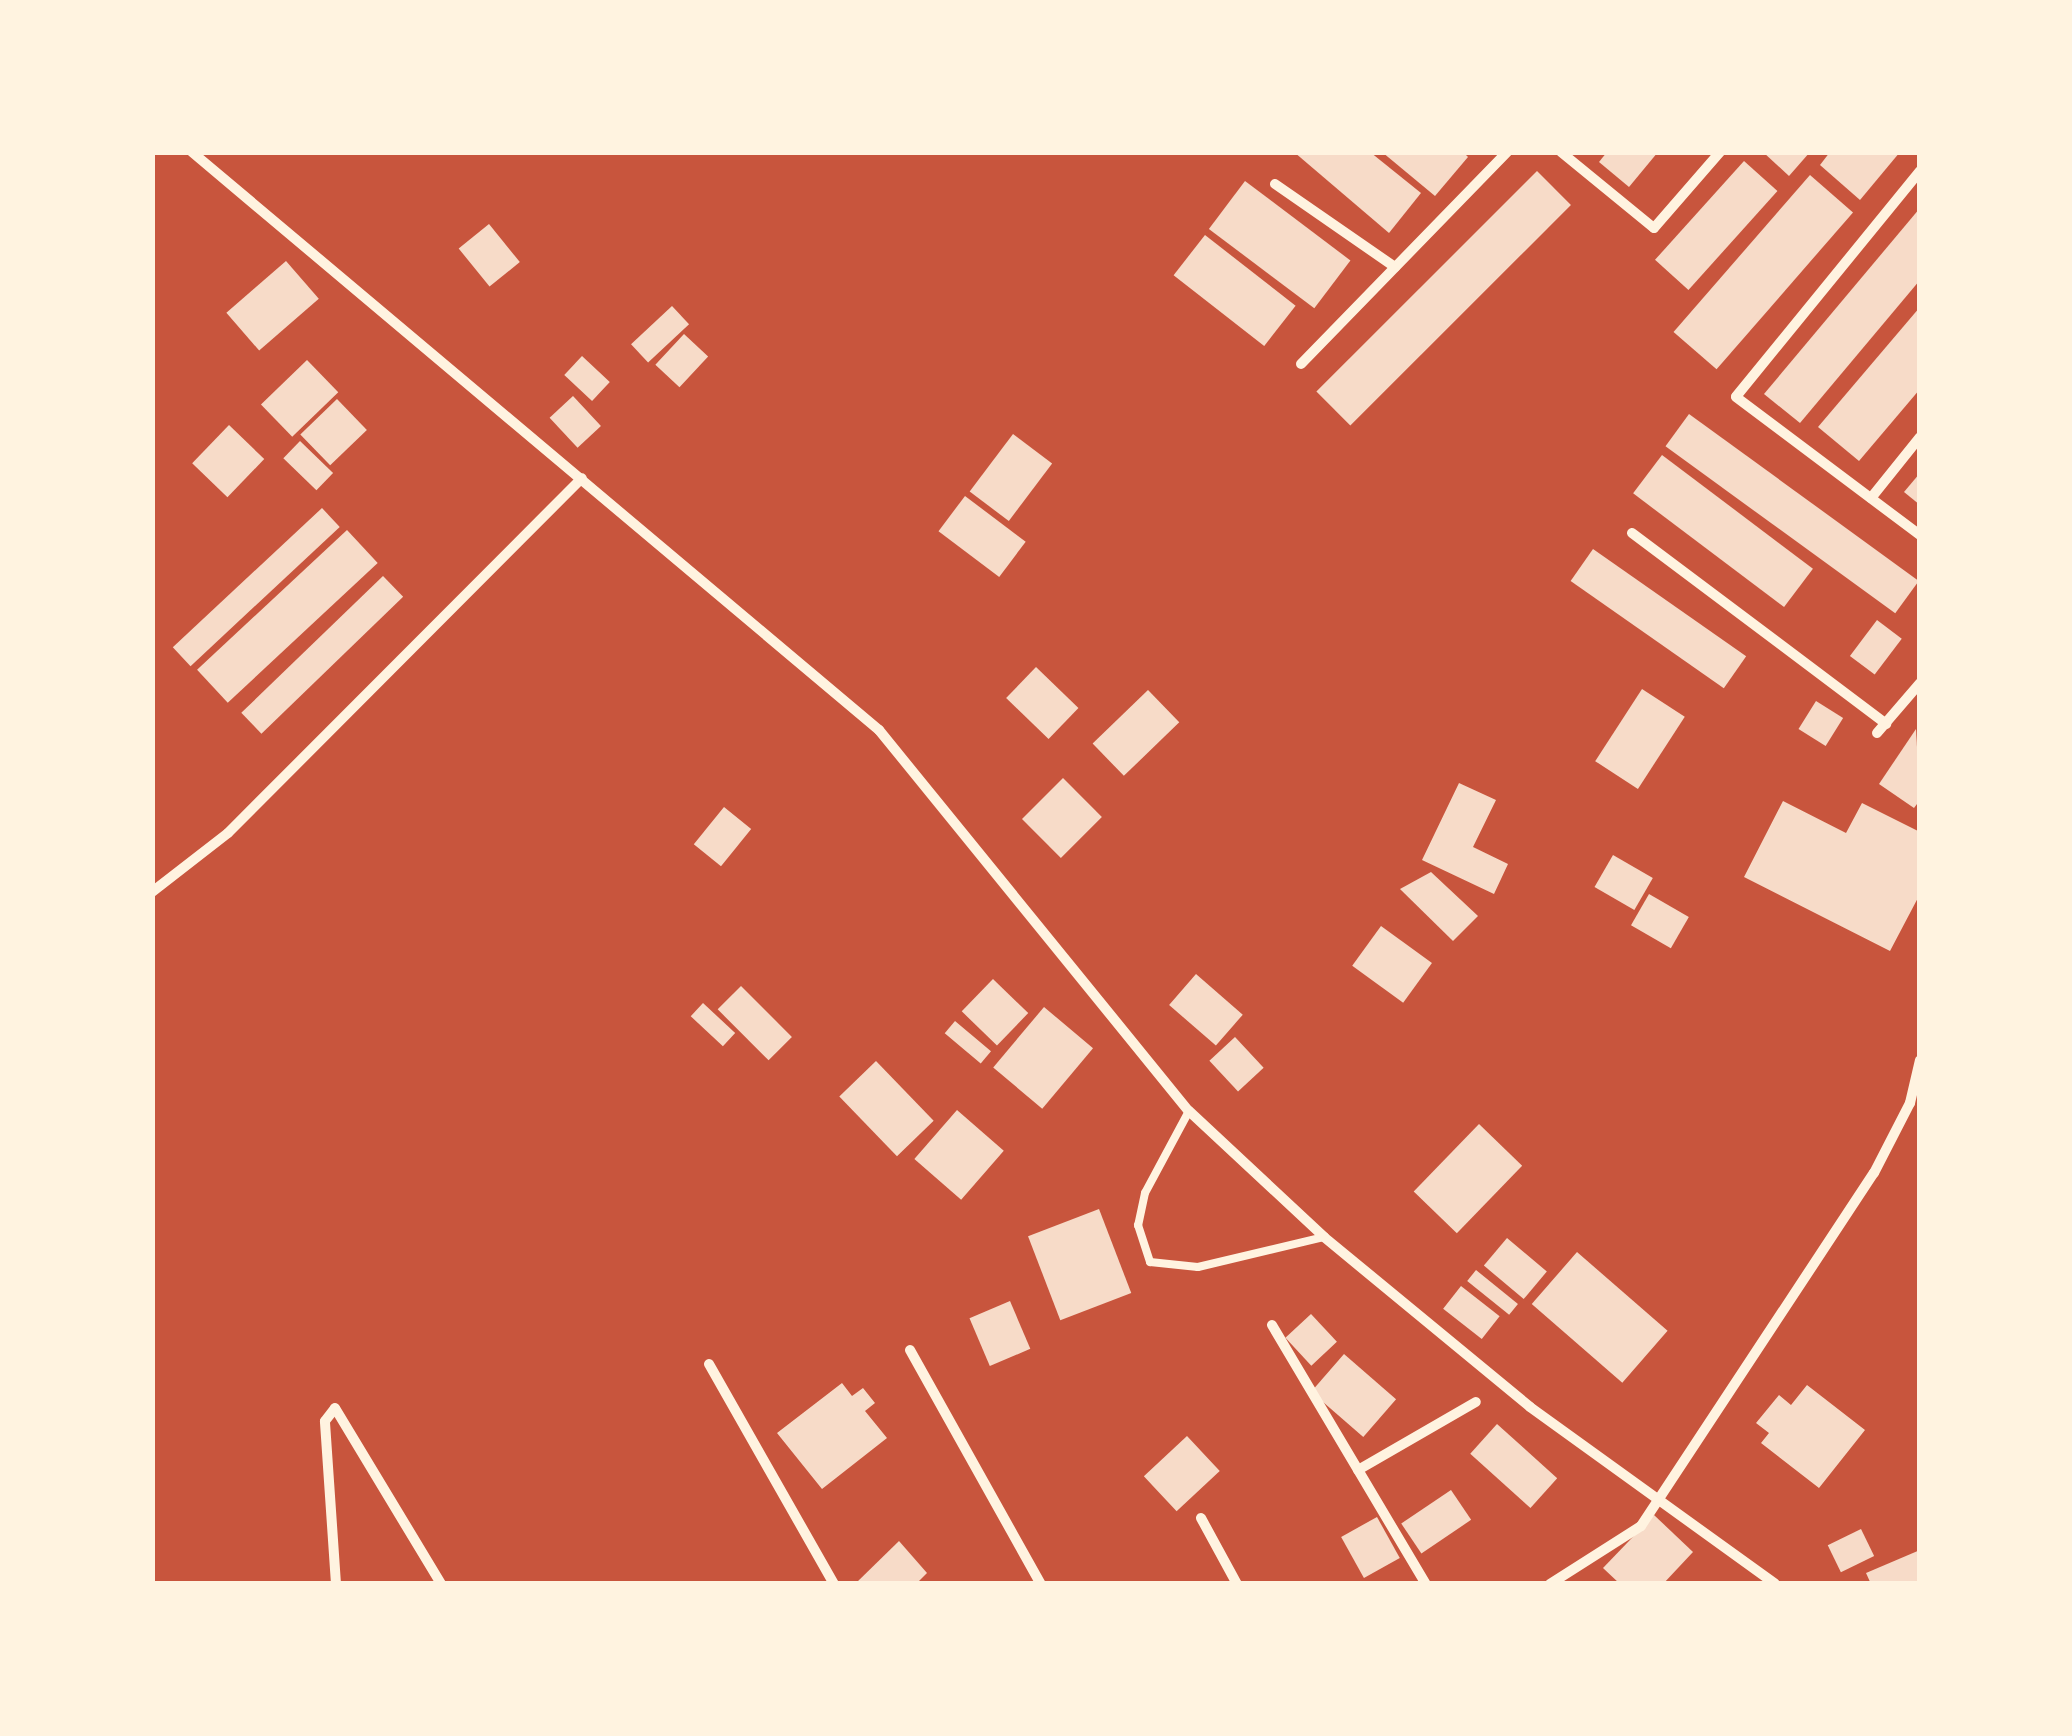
<!DOCTYPE html>
<style>
body{margin:0}
#map{position:relative;width:2072px;height:1736px;overflow:hidden;background:#c8553d;font-family:"Varela Round",sans-serif}
div>[style]{position:absolute}
.building>*{inset:0;background:#f7dbc8;transform-origin:0 0}
.service>*{height:8px;margin:-4px;padding:0 4px;transform-origin:4px;border-radius:4px;background:#fff3e0}
.minor>*{height:10px;margin:-5px;padding:0 5px;transform-origin:5px;border-radius:5px;background:#fff3e0}
span{translate:-50% -50%;white-space:nowrap;text-align:center;line-height:1.15;-webkit-text-stroke:10px #fff3e0;paint-order:stroke}
.frame{position:absolute;inset:0;border:155px solid #fff3e0;pointer-events:none}
</style>
<div id="map">
<div class="building">
<i style="clip-path:polygon(1294px 152px,1370px 152px,1421px 193px,1389px 233px)"></i>
<i style="clip-path:polygon(1382px 152px,1463px 152px,1468px 157px,1435px 196px)"></i>
<i style="clip-path:polygon(1607px 152px,1658px 152px,1629px 187px,1599px 162px)"></i>
<i style="clip-path:polygon(1763px 152px,1810px 152px,1789px 176px)"></i>
<i style="clip-path:polygon(1830px 152px,1900px 152px,1860px 200px,1820px 165px)"></i>
<i style="left:1744px;top:161px;width:45px;height:133px;rotate:42deg"></i>
<i style="left:1537px;top:171px;width:48px;height:312px;rotate:45deg"></i>
<i style="left:1810px;top:175px;width:57px;height:208px;rotate:41deg"></i>
<i style="left:1245px;top:181px;width:132px;height:60px;rotate:37deg"></i>
<i style="clip-path:polygon(1920px 208px,1920px 280px,1800px 423px,1764px 394px)"></i>
<i style="left:489px;top:224px;width:49px;height:39px;rotate:51deg"></i>
<i style="left:1205px;top:235px;width:115px;height:51px;rotate:38deg"></i>
<i style="left:286px;top:261px;width:50px;height:79px;rotate:49deg"></i>
<i style="left:672px;top:306px;width:25px;height:56px;rotate:47deg"></i>
<i style="clip-path:polygon(1920px 307px,1920px 389px,1859px 461px,1818px 427px)"></i>
<i style="left:684px;top:334px;width:33px;height:42px;rotate:43deg"></i>
<i style="left:582px;top:356px;width:38px;height:26px;rotate:43deg"></i>
<i style="left:307px;top:360px;width:45px;height:64px;rotate:46deg"></i>
<i style="left:573px;top:396px;width:41px;height:32px;rotate:47deg"></i>
<i style="left:337px;top:399px;width:43px;height:51px;rotate:46deg"></i>
<i style="left:1689px;top:414px;width:284px;height:40px;rotate:36deg"></i>
<i style="left:229px;top:425px;width:49px;height:53px;rotate:44deg"></i>
<i style="left:1013px;top:434px;width:49px;height:72px;rotate:37deg"></i>
<i style="left:300px;top:441px;width:46px;height:24px;rotate:44deg"></i>
<i style="left:1662px;top:455px;width:189px;height:48px;rotate:37deg"></i>
<i style="clip-path:polygon(1920px 473px,1920px 505px,1904px 492px)"></i>
<i style="left:965px;top:496px;width:76px;height:44px;rotate:37deg"></i>
<i style="left:322px;top:508px;width:26px;height:204px;rotate:47deg"></i>
<i style="left:347px;top:530px;width:45px;height:205px;rotate:47deg"></i>
<i style="left:1593px;top:549px;width:187px;height:39px;rotate:35deg"></i>
<i style="left:383px;top:576px;width:29px;height:197px;rotate:46deg"></i>
<i style="left:1877px;top:620px;width:31px;height:45px;rotate:37deg"></i>
<i style="left:1036px;top:667px;width:59px;height:43px;rotate:44deg"></i>
<i style="left:1642px;top:689px;width:51px;height:86px;rotate:33deg"></i>
<i style="left:1148px;top:690px;width:45px;height:77px;rotate:46deg"></i>
<i style="left:1816px;top:701px;width:32px;height:33px;rotate:32deg"></i>
<i style="clip-path:polygon(1916px 729px,1920px 800px,1914px 808px,1879px 784px)"></i>
<i style="left:1063px;top:778px;width:55px;height:58px;rotate:45deg"></i>
<i style="clip-path:polygon(1459px 783px,1496px 800px,1473px 847px,1508px 864px,1494px 894px,1422px 860px)"></i>
<i style="clip-path:polygon(1783px 801px,1846px 833px,1862px 803px,1920px 832px,1920px 894px,1890px 951px,1744px 877px)"></i>
<i style="left:724px;top:807px;width:35px;height:48px;rotate:39deg"></i>
<i style="left:1613px;top:855px;width:46px;height:37px;rotate:30deg"></i>
<i style="clip-path:polygon(1431px 872px,1478px 916px,1453px 941px,1400px 889px)"></i>
<i style="left:1649px;top:894px;width:46px;height:36px;rotate:30deg"></i>
<i style="left:1381px;top:926px;width:63px;height:49px;rotate:36deg"></i>
<i style="left:1196px;top:974px;width:62px;height:41px;rotate:41deg"></i>
<i style="left:993px;top:979px;width:49px;height:45px;rotate:44deg"></i>
<i style="left:741px;top:986px;width:72px;height:33px;rotate:45deg"></i>
<i style="left:703px;top:1003px;width:44px;height:18px;rotate:43deg"></i>
<i style="left:1044px;top:1007px;width:64px;height:79px;rotate:40deg"></i>
<i style="left:955px;top:1021px;width:47px;height:16px;rotate:40deg"></i>
<i style="left:1235px;top:1037px;width:42px;height:35px;rotate:47deg"></i>
<i style="left:876px;top:1061px;width:83px;height:51px;rotate:46deg"></i>
<i style="left:957px;top:1110px;width:62px;height:65px;rotate:41deg"></i>
<i style="left:1479px;top:1124px;width:60px;height:94px;rotate:44deg"></i>
<i style="left:1099px;top:1209px;width:90px;height:76px;rotate:69deg"></i>
<i style="left:1507px;top:1238px;width:52px;height:36px;rotate:40deg"></i>
<i style="left:1577px;top:1252px;width:120px;height:69px;rotate:41deg"></i>
<i style="left:1476px;top:1270px;width:54px;height:14px;rotate:39deg"></i>
<i style="left:1461px;top:1286px;width:49px;height:29px;rotate:38deg"></i>
<i style="left:1010px;top:1301px;width:52px;height:44px;rotate:67deg"></i>
<i style="left:1311px;top:1314px;width:38px;height:35px;rotate:47deg"></i>
<i style="left:1344px;top:1354px;width:69px;height:50px;rotate:41deg"></i>
<i style="clip-path:polygon(842px 1383px,852px 1396px,863px 1388px,875px 1403px,865px 1411px,887px 1438px,822px 1489px,777px 1433px)"></i>
<i style="clip-path:polygon(1807px 1385px,1865px 1430px,1819px 1488px,1761px 1443px,1769px 1433px,1756px 1423px,1779px 1395px,1791px 1405px)"></i>
<i style="left:1497px;top:1424px;width:81px;height:40px;rotate:42deg"></i>
<i style="left:1187px;top:1436px;width:48px;height:59px;rotate:47deg"></i>
<i style="left:1451px;top:1490px;width:36px;height:60px;rotate:56deg"></i>
<i style="clip-path:polygon(1654px 1515px,1693px 1552px,1663px 1584px,1620px 1584px,1603px 1568px)"></i>
<i style="left:1377px;top:1517px;width:47px;height:41px;rotate:61deg"></i>
<i style="left:1861px;top:1529px;width:30px;height:37px;rotate:64deg"></i>
<i style="clip-path:polygon(899px 1541px,927px 1573px,916px 1584px,855px 1584px)"></i>
<i style="clip-path:polygon(1920px 1550px,1920px 1584px,1871px 1584px,1866px 1573px)"></i>
</div>
<div class="service">
<i style="left:1189px;top:1111px;width:93px;rotate:118.2deg"></i>
<i style="left:1145px;top:1193px;width:33px;rotate:102deg"></i>
<i style="left:1138px;top:1225px;width:39px;rotate:72deg"></i>
<i style="left:1150px;top:1262px;width:48px;rotate:5.9deg"></i>
<i style="left:1198px;top:1267px;width:130px;rotate:-13.4deg"></i>
</div>
<div class="minor">
<i style="left:192px;top:152px;width:898px;rotate:40.08deg"></i>
<i style="left:879px;top:730px;width:491px;rotate:50.9deg"></i>
<i style="left:1189px;top:1111px;width:185px;rotate:43deg"></i>
<i style="left:1324px;top:1237px;width:267px;rotate:39.5deg"></i>
<i style="left:1530px;top:1407px;width:302px;rotate:35.8deg"></i>
<i style="left:1561px;top:152px;width:120px;rotate:39.3deg"></i>
<i style="left:1654px;top:228px;width:101px;rotate:-49deg"></i>
<i style="left:1920px;top:171px;width:291px;rotate:129.2deg"></i>
<i style="left:1736px;top:397px;width:230px;rotate:36.9deg"></i>
<i style="left:1275px;top:184px;width:146px;rotate:34.7deg"></i>
<i style="left:1301px;top:364px;width:296px;rotate:-45.8deg"></i>
<i style="left:1871px;top:498px;width:78px;rotate:-51.2deg"></i>
<i style="left:1632px;top:533px;width:318px;rotate:36.9deg"></i>
<i style="left:1877px;top:733px;width:66px;rotate:-49.3deg"></i>
<i style="left:152px;top:892px;width:96px;rotate:-37.8deg"></i>
<i style="left:228px;top:833px;width:501px;rotate:-45.08deg"></i>
<i style="left:1272px;top:1325px;width:301px;rotate:59.3deg"></i>
<i style="left:910px;top:1350px;width:268px;rotate:60.8deg"></i>
<i style="left:709px;top:1364px;width:253px;rotate:60.4deg"></i>
<i style="left:1358px;top:1470px;width:136px;rotate:-30deg"></i>
<i style="left:1201px;top:1518px;width:75px;rotate:61.4deg"></i>
<i style="left:336px;top:1584px;width:163px;rotate:-93.9deg"></i>
<i style="left:325px;top:1421px;width:16px;rotate:-52deg"></i>
<i style="left:335px;top:1408px;width:205px;rotate:58.9deg"></i>
<i style="left:1550px;top:1584px;width:108px;rotate:-32.5deg"></i>
<i style="left:1641px;top:1526px;width:423px;rotate:-56.6deg"></i>
<i style="left:1874px;top:1173px;width:79px;rotate:-62.8deg"></i>
<i style="left:1910px;top:1103px;width:44px;rotate:-76.9deg"></i>
</div>
<div class="frame"></div>
</div>
